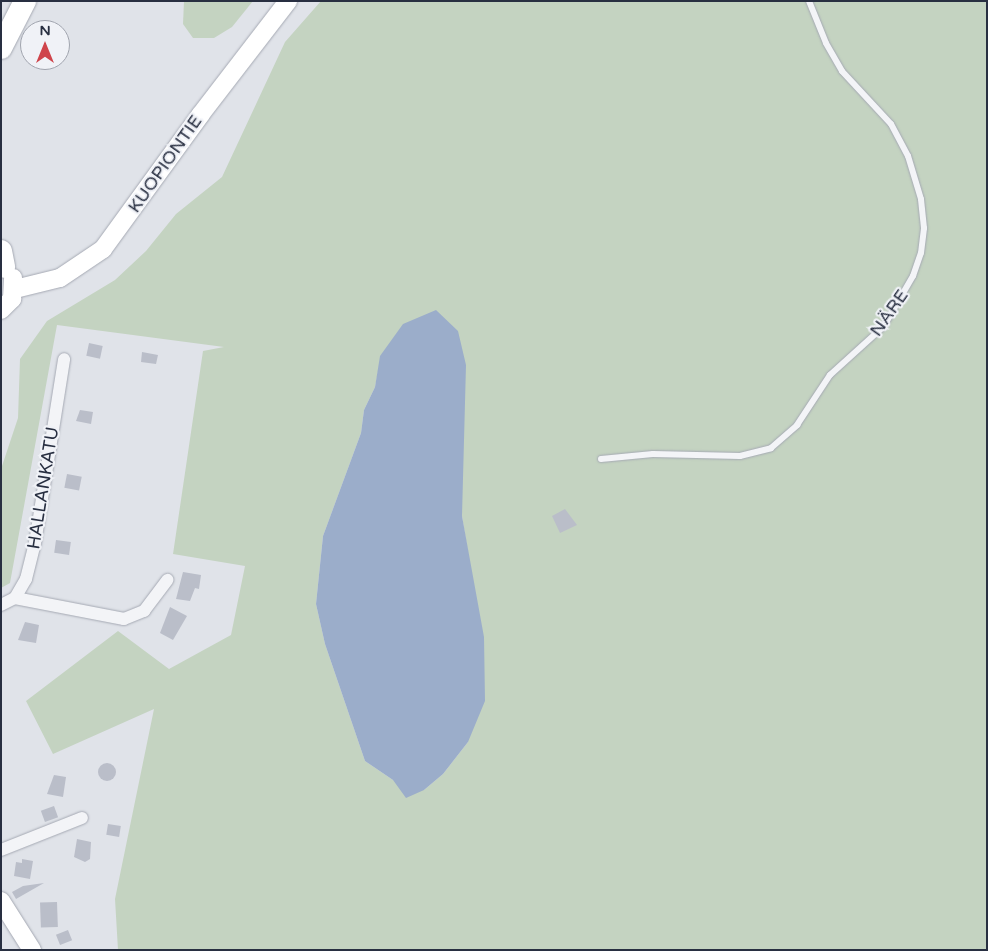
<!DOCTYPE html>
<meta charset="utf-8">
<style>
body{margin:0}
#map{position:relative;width:988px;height:951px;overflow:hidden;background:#e0e3e9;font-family:"Varela Round",sans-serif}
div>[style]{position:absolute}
.green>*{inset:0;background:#c4d3c1}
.water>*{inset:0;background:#9badca}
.building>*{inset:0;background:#babec9;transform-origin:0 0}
.round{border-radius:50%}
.roads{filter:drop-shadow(0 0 1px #a5a9b3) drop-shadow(0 0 1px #a5a9b3)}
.lane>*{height:6px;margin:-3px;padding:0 3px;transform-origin:3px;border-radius:3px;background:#f3f4f7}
.street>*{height:12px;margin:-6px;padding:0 6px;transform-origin:6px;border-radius:6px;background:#f3f4f7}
.secondary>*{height:18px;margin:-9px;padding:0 9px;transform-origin:9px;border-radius:9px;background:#fff}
.highway>*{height:22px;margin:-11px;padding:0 11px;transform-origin:11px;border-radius:11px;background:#fff}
span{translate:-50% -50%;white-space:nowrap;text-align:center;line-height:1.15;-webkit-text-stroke:4.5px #f0f2f7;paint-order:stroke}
.street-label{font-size:18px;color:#282f41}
.frame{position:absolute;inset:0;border:2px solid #282f41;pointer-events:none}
.north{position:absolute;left:20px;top:20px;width:50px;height:50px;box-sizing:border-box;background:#f0f2f7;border:1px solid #a0a4ae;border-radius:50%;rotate:0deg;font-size:14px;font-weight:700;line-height:20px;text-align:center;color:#282f41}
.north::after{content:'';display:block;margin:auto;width:18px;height:22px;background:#cf444b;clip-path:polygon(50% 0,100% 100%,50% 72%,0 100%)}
</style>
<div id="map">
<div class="green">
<i style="clip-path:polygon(184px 1px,253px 1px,232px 27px,214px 38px,193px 38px,183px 24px)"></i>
<i style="clip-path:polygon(evenodd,321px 1px,987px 1px,987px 950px,118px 950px,115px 899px,154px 709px,53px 754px,26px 701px,118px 631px,169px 669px,231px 635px,245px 566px,173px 554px,203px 351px,224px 347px,57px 325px,10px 583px,1px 588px,1px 469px,18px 418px,20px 359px,47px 321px,115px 280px,146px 251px,176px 214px,222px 177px,285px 42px,321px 1px,392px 341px,461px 461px,462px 516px,471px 571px,468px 742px,443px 774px,424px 790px,393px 780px,365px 761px,325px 644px,316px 604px,323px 536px,361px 433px,364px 410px,375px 387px,381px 356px,392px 341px)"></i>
</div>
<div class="water">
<i style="clip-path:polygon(436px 310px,458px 331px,466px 365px,462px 516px,484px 637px,485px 701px,468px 742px,443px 774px,424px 790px,406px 798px,393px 780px,365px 761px,325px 644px,316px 604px,323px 536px,361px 433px,364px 410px,375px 387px,380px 356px,403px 324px)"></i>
</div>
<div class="building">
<i style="left:89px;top:343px;width:14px;height:13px;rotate:12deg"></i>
<i style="clip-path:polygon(142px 352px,158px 355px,156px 364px,141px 362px)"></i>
<i style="clip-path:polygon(80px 410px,93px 412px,91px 424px,76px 421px)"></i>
<i style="left:67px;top:474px;width:15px;height:14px;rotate:11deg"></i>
<i style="clip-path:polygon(565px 509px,577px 525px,560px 533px,552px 516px)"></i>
<i style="left:56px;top:540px;width:15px;height:13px;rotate:8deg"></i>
<i style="clip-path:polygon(183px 572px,201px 575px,199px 589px,195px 588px,190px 601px,176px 599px)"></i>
<i style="clip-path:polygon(170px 607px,187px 616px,173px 640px,160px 633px)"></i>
<i style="clip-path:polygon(25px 622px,39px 625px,36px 643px,18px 640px)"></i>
<i class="round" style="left:98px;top:763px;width:18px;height:18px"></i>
<i style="clip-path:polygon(54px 775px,66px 777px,63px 797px,47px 794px)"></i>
<i style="left:54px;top:806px;width:12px;height:14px;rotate:70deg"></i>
<i style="left:108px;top:824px;width:13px;height:11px;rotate:9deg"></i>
<i style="clip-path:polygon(77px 839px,91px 842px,90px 859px,85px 862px,74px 857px)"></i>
<i style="clip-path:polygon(22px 859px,33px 861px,30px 879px,14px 876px,16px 862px,22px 863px)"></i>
<i style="clip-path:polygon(44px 883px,16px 899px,12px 892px,23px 886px)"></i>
<i style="left:57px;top:902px;width:25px;height:17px;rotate:88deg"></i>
<i style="left:68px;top:930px;width:11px;height:13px;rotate:68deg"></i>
</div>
<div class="roads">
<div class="lane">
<i style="left:601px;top:459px;width:52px;rotate:-5.5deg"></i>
<i style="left:653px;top:454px;width:87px;rotate:1.3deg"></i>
<i style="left:740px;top:456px;width:32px;rotate:-14deg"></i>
<i style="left:771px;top:448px;width:35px;rotate:-41deg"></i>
<i style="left:797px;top:425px;width:60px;rotate:-56.6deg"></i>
<i style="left:830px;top:375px;width:73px;rotate:-42.2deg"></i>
<i style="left:884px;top:326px;width:58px;rotate:-59.9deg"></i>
<i style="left:913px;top:276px;width:24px;rotate:-71deg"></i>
<i style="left:921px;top:253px;width:25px;rotate:-83deg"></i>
<i style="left:924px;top:228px;width:29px;rotate:-96deg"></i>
<i style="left:921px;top:199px;width:45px;rotate:-106.8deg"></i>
<i style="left:908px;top:156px;width:36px;rotate:-118deg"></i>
<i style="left:891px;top:124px;width:72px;rotate:-132.8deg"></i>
<i style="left:842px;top:71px;width:32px;rotate:-120deg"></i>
<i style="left:826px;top:43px;width:45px;rotate:-112deg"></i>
</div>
<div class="street">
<i style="left:15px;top:598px;width:111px;rotate:10.9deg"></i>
<i style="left:124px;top:619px;width:22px;rotate:-22deg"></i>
<i style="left:144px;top:611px;width:39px;rotate:-53deg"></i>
<i style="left:1px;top:605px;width:16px;rotate:-27deg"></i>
<i style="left:15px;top:598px;width:22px;rotate:-60deg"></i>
<i style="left:26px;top:579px;width:37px;rotate:-76deg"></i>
<i style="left:35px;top:543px;width:186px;rotate:-81deg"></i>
<i style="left:1px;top:850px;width:87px;rotate:-21.6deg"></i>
</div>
<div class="secondary">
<i style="left:15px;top:289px;width:46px;rotate:-13.7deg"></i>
<i style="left:60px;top:278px;width:52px;rotate:-34deg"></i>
<i style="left:103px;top:249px;width:167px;rotate:-54deg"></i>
<i style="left:201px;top:114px;width:143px;rotate:-52.4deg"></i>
<i style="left:1px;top:310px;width:16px;rotate:-45deg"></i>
<i style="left:12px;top:299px;width:21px;rotate:-87deg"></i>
<i style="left:1px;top:901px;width:58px;rotate:57.7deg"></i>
</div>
<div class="highway">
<i style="left:1px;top:48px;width:53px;rotate:-62.9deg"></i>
<i style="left:1px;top:251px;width:16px;rotate:79deg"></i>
</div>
</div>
<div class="street-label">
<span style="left:165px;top:164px;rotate:-55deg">KUOPIONTIE</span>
<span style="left:889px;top:313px;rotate:-55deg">NÄRE</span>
<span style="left:43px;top:488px;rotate:-81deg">HALLANKATU</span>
</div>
<div class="frame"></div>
<div class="north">N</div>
</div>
